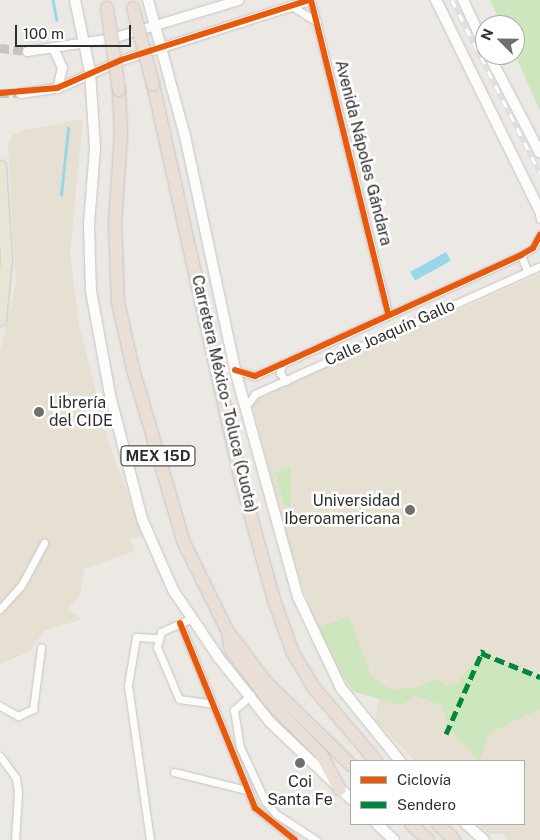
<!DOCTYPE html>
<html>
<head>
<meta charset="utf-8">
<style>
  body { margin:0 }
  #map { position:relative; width:540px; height:840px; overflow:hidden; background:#ece8e4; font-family:"Public Sans",sans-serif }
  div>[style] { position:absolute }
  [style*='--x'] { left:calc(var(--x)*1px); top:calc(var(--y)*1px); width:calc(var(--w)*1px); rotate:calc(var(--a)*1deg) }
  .education>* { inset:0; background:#e6e0d3 }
  .green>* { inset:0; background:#cee6be }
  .water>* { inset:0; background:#99d6ec; transform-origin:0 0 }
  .stream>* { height:2.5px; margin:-1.25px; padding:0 1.25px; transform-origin:1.25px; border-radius:1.25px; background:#99d6ec }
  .tertiary-tunnel>* { height:9px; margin-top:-4.5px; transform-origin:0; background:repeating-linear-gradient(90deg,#c6c3c0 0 9px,transparent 0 13.5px) }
  .roads { filter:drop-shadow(0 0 1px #c5c4c5) drop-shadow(0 0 1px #c5c4c5) }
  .minor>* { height:7px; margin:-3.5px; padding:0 3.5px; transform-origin:3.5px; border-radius:3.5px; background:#fcfcfb }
  .tertiary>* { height:9px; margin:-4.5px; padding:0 4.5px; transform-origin:4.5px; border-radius:4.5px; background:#fcfcfb }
  .secondary>* { height:10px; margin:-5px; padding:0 5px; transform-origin:5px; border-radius:5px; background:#fcfcfb }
  .primary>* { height:11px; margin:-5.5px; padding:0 5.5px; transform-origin:5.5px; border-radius:5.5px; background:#e8e4d6 }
  .motorway>* { height:12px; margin:-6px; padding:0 6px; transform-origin:6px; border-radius:6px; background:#eadfd6 }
  .rail>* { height:4.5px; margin-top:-2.25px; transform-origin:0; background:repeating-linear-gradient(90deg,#fff 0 8px,#dfdfe1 0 16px); box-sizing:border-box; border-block:1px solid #dfdfe1 }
  .bridges { filter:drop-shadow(0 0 1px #c6c5c4) drop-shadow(0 0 1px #c6c5c4) }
  .motorway-bridge>* { height:12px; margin:-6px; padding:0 6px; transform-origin:6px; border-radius:6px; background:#eadfd6 }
  .quiet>* { height:5px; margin-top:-2.5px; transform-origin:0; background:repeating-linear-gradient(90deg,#00873e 0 10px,transparent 0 15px) }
  .cycleway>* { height:6px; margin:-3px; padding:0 3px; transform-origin:3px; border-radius:3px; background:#e8590c }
  .dots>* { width:14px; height:14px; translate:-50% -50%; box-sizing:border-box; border:2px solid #fff; border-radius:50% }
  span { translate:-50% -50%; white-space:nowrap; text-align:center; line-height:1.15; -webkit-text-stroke:5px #fff; paint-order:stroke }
  .shield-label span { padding:1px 4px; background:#fff; border:1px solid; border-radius:4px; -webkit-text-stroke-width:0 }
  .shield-label { font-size:15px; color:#2e2e2e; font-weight:700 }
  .street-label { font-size:16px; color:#2e2e2e }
  .poi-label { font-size:16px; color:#2e2e2e }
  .left { translate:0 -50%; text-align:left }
  .right { translate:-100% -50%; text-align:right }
  .legend { position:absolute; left:350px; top:760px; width:175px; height:65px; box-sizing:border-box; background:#fff; border:1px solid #ababab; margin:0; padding:6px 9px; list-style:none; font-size:15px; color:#2e2e2e }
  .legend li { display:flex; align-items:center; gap:10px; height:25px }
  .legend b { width:25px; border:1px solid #ababab }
  .north { position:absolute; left:475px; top:15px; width:50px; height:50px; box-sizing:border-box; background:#fff; border:1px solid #ababab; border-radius:50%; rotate:293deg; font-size:14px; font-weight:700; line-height:20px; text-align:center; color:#2e2e2e }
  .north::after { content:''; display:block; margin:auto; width:18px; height:22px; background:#706f6e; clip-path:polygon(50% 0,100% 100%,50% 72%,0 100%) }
  .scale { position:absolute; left:15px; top:25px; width:116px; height:22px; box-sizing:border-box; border:2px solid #2e2e2e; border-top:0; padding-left:6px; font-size:15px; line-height:18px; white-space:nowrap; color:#2e2e2e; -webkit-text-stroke:4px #fff; paint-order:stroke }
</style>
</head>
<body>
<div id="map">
  <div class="education">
    <div style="clip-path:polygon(83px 119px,70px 254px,79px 324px,107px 437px,143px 537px,130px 538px,135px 551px,84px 569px,80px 596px,68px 609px,82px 619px,44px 631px,30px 651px,0 664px,0 352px,16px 283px,8px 146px,11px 136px,20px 131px)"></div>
    <div style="clip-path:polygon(540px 274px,540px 840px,508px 840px,504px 834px,488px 834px,478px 824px,524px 824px,524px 761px,415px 761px,375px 720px,379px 698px,342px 678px,317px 629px,293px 559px,251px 401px)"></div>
  </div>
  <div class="green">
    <div style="clip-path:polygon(490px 0,540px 0,540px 111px,515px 55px,515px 25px,501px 25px)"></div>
    <div style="clip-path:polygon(291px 466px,291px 507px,285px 508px,275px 472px)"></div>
    <div style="clip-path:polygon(349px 616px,372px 677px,390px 689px,415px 688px,435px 679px,447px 685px,458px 683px,481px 653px,540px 677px,540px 709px,490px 733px,479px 761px,449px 729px,442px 705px,414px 695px,402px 706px,352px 691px,317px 629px)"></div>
  </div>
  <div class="water">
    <div style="left:446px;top:252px;width:10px;height:41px;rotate:61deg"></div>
  </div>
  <div class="stream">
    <div style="--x:53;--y:0;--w:20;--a:79"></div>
    <div style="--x:61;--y:195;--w:67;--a:-84"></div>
  </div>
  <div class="tertiary-tunnel">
    <div style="--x:0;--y:48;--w:27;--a:6"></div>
    <div style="--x:0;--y:93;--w:20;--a:0"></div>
  </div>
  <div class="roads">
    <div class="minor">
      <div style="--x:311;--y:0;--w:322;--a:76.2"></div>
      <div style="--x:290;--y:5;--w:32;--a:32"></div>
      <div style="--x:538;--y:209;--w:10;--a:79"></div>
      <div style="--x:521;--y:255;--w:17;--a:69"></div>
      <div style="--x:282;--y:364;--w:9;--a:103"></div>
      <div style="--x:280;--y:373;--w:10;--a:53"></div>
      <div style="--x:235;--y:370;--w:21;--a:17"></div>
      <div style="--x:255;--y:376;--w:30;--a:-24"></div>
      <div style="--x:282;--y:364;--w:263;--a:-24.5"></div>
      <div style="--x:521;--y:255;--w:14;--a:-30"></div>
      <div style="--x:533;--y:248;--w:15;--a:-62"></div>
      <div style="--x:245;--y:407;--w:16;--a:-52"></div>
      <div style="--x:255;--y:394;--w:312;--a:-24.2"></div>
      <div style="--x:0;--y:609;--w:31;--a:-48"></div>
      <div style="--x:21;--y:586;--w:49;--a:-61.9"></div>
      <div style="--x:192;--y:618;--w:34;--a:156"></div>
      <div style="--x:161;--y:632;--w:16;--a:105"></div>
      <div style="--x:157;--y:647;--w:56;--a:67.1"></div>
      <div style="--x:179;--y:699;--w:34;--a:8"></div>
      <div style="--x:180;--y:623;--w:200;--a:67.9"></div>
      <div style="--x:255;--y:808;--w:51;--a:38.7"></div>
      <div style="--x:251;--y:695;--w:23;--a:139"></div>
      <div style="--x:234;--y:710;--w:37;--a:81"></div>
      <div style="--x:240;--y:747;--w:60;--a:65.2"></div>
      <div style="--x:265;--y:801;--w:17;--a:50"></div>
      <div style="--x:276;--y:814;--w:48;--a:33"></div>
      <div style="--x:0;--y:706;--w:21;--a:29"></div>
      <div style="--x:18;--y:716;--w:17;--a:-25"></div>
      <div style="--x:33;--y:709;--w:62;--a:-82.5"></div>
      <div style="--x:0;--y:756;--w:27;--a:54"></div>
      <div style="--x:16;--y:778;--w:14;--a:82"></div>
      <div style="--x:18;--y:792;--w:48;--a:93.6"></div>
      <div style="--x:174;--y:772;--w:74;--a:14"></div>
      <div style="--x:150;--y:840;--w:157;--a:-98.1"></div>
      <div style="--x:128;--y:685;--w:49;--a:-80.5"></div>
      <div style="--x:136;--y:637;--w:22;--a:3"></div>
    </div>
    <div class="tertiary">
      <div style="--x:53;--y:48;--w:21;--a:65"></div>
      <div style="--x:62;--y:67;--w:22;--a:103"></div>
      <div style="--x:27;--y:51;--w:86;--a:-8.7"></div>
      <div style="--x:112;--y:38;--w:132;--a:-16.8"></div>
      <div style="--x:20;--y:93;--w:37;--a:-8"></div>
      <div style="--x:57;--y:88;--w:70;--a:-23.6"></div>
      <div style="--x:121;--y:60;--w:197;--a:-17.7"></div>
    </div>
    <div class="secondary">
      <div style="--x:75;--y:0;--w:74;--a:78.2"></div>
      <div style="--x:90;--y:72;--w:76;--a:86.2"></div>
      <div style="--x:95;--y:148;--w:77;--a:94.5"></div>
      <div style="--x:89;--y:225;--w:66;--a:88.3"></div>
      <div style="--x:91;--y:291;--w:106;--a:79.6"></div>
      <div style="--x:110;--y:395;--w:128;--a:75.5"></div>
      <div style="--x:142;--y:519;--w:77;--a:66.4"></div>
      <div style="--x:173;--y:590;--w:82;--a:55.9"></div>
      <div style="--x:219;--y:658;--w:82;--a:51.4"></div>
      <div style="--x:270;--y:722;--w:112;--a:43.5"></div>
      <div style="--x:148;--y:0;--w:141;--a:74.8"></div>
      <div style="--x:185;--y:136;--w:239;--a:77.9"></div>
      <div style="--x:235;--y:370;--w:236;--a:74.5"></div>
      <div style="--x:298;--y:597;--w:101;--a:64.7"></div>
      <div style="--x:341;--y:688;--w:94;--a:51.1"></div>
      <div style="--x:436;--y:0;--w:235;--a:63.8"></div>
      <div style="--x:463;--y:0;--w:52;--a:64.9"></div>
      <div style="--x:489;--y:55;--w:110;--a:62.5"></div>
      <div style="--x:377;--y:824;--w:23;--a:43"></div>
      <div style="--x:466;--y:824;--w:24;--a:42"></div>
    </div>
    <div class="primary">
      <div style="--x:0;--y:166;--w:93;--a:86.3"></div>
      <div style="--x:6;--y:259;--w:61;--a:95.6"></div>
    </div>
    <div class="motorway">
      <div style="--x:153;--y:84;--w:410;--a:77.5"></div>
      <div style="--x:242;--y:484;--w:120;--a:74.6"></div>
      <div style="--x:274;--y:600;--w:56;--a:70.3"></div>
      <div style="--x:293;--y:653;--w:41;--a:59"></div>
      <div style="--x:314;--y:688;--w:96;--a:49.7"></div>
      <div style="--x:119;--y:90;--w:44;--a:87.4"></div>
      <div style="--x:121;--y:134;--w:88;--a:93.9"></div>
      <div style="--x:115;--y:222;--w:80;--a:87.9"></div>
      <div style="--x:118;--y:302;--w:69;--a:77.4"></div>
      <div style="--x:133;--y:369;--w:181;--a:73.7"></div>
      <div style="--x:184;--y:543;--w:97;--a:63.7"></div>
      <div style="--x:227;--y:630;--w:65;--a:53.1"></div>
      <div style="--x:266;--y:682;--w:119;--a:44.3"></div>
      <div style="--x:228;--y:633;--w:17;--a:80"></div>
      <div style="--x:231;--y:650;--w:65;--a:53.1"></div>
      <div style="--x:270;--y:702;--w:73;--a:45.6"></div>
      <div style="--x:321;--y:754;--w:40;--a:62"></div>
      <div style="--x:411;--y:824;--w:23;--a:43"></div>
      <div style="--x:438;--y:824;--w:23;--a:45"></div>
    </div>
  </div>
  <div class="rail">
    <div style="--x:452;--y:0;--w:194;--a:63"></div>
  </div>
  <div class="bridges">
    <div class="motorway-bridge">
      <div style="--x:107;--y:8;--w:83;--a:81.7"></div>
      <div style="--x:133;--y:8;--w:79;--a:75.3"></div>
    </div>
  </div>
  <div class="quiet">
    <div style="--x:481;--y:653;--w:64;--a:22.1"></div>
    <div style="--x:446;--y:734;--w:92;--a:-66.2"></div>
  </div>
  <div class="cycleway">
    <div style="--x:311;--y:0;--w:322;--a:76.2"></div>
    <div style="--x:0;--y:93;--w:57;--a:-5"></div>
    <div style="--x:57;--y:88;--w:70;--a:-23.6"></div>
    <div style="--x:121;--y:60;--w:197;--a:-17.7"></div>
    <div style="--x:235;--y:370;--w:21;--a:17"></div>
    <div style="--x:255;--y:376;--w:30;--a:-24"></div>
    <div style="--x:282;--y:364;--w:263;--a:-24.5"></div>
    <div style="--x:521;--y:255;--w:14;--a:-30"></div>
    <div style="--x:533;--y:248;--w:15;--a:-62"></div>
    <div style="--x:180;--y:623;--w:200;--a:67.9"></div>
    <div style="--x:255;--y:808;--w:51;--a:38.7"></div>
  </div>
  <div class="dots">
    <div style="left:39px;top:412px;background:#706f6e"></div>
    <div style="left:410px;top:510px;background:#706f6e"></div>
    <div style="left:300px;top:763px;background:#706f6e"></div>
  </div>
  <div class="shield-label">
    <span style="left:158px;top:456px">MEX 15D</span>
  </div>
  <div class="street-label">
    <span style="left:363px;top:153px;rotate:76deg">Avenida Nápoles Gándara</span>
    <span style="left:390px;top:333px;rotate:-24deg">Calle Joaquín Gallo</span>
    <span style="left:224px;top:394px;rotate:77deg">Carretera México - Toluca (Cuota)</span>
  </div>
  <div class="poi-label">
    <span class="left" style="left:49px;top:412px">Librería<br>del CIDE</span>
    <span class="right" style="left:400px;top:510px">Universidad<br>Iberoamericana</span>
    <span style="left:300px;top:791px">Coi<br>Santa Fe</span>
  </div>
  <ul class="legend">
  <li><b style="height:6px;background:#e8590c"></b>Ciclovía</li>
  <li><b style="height:6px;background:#00873e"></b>Sendero</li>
  </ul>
  <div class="north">N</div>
  <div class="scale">100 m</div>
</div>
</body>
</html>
